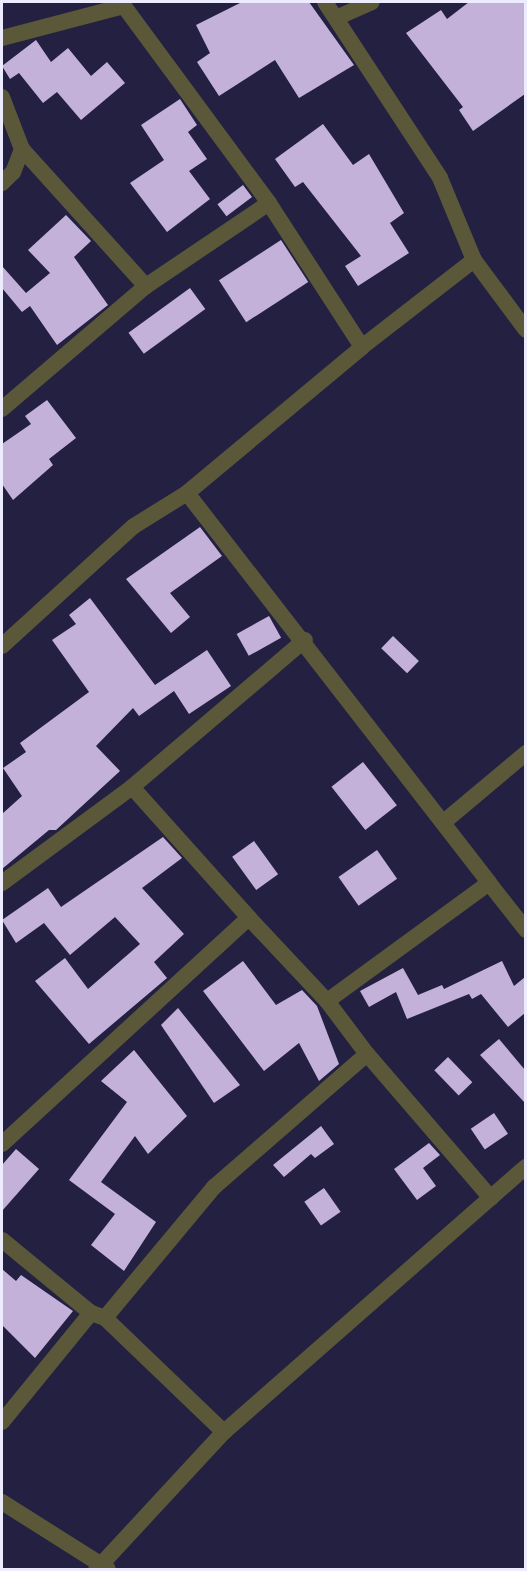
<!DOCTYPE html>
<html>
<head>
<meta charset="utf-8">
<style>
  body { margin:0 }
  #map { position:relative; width:527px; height:1571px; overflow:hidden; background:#232042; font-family:"Fira Sans",sans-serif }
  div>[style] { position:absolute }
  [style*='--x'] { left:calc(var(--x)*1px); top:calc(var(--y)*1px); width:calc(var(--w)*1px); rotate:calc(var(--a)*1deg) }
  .building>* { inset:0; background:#c3b1da; transform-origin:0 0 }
  .minor>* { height:16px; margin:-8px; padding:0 8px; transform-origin:8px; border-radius:8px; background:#5a5839 }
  span { translate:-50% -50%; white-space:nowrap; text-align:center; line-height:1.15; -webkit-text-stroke:6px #0d0c1b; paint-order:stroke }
  .frame { position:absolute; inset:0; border:3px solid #ececfe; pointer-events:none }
</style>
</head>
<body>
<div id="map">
  <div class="building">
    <div style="clip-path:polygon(242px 2px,309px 2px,354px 65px,299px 98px,275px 60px,219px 96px,197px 62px,210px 53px,196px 25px)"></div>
    <div style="clip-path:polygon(469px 2px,525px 2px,525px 94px,473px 131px,459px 110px,463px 107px,406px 33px,441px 10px,447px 19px)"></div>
    <div style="clip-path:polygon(36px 40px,51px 62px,68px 48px,91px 76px,107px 62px,125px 83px,81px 120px,57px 92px,43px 103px,19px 73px,10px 79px,2px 66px)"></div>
    <div style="clip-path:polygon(180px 99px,197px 125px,188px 132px,207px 159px,189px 171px,210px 199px,167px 232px,130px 183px,164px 160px,141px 125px)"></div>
    <div style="clip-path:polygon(323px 124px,353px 165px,369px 154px,404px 213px,390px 223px,409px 253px,358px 286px,345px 266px,361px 256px,303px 182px,295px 187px,275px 159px)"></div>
    <div style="left:243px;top:185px;width:15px;height:32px;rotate:53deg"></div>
    <div style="clip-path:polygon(66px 215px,91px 241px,74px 257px,108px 305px,57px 345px,30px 306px,22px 312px,2px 288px,2px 266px,26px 293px,50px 273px,28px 250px)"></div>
    <div style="left:281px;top:240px;width:50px;height:74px;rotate:57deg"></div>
    <div style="left:190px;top:288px;width:26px;height:76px;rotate:54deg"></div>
    <div style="clip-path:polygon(47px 400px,76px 438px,49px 459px,53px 465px,13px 500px,2px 484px,2px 444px,31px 424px,25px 416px)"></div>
    <div style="clip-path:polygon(200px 527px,222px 556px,170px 593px,190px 617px,171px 633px,126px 579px)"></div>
    <div style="clip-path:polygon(90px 598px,155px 685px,207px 650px,231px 686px,189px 714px,174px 691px,139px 716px,133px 708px,96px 746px,120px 771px,56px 830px,49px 830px,2px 869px,2px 814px,22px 796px,3px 768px,26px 752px,20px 743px,89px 692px,52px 640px,76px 624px,69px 615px)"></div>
    <div style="left:269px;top:616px;width:25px;height:37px;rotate:61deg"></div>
    <div style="left:393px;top:636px;width:36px;height:17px;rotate:44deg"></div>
    <div style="left:363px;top:762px;width:55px;height:40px;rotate:52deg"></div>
    <div style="clip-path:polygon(163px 837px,182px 858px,142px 888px,184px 934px,154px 962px,167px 978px,89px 1044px,35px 981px,65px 958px,88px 989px,140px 944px,115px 917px,70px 955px,44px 923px,16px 943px,2px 920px,48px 888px,61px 907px)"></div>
    <div style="left:254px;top:841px;width:41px;height:27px;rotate:54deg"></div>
    <div style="left:377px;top:850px;width:35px;height:47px;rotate:55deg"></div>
    <div style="clip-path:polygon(243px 961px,276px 1005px,302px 990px,317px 1006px,339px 1064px,319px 1081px,299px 1043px,264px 1071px,203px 991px)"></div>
    <div style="clip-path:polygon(502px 961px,514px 986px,525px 977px,525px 1013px,508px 1027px,481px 994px,472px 999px,469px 994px,407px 1019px,396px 992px,369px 1007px,360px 991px,403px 968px,418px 995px,442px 985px,444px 989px)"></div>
    <div style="clip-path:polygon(178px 1008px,240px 1085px,214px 1103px,161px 1025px)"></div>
    <div style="clip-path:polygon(499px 1039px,525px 1070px,525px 1103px,480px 1055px)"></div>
    <div style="clip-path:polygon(134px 1050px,187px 1116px,148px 1154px,135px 1136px,101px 1182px,156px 1222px,124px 1271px,91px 1245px,115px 1214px,69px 1180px,127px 1102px,101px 1081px)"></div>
    <div style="left:448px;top:1057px;width:35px;height:19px;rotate:46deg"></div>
    <div style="left:494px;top:1113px;width:25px;height:28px;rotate:56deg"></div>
    <div style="clip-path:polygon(321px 1126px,334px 1144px,315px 1158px,311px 1154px,284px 1177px,273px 1165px)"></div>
    <div style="clip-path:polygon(429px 1143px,440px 1155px,423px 1168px,436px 1186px,417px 1200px,394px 1169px)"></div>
    <div style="clip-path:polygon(16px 1149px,39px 1169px,2px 1211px,2px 1165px)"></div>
    <div style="left:324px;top:1188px;width:29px;height:24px;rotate:55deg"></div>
    <div style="clip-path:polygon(2px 1269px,16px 1281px,21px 1275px,73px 1311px,35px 1358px,2px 1325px)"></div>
  </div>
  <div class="minor">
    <div style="--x:325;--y:2;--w:210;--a:56.8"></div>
    <div style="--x:440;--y:178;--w:89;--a:67.5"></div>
    <div style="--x:474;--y:260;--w:142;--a:142.2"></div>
    <div style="--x:336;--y:18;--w:39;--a:-24"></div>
    <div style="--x:2;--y:38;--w:126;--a:-14.7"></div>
    <div style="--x:124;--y:6;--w:5;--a:-127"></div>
    <div style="--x:2;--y:97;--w:56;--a:69"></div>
    <div style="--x:22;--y:149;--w:25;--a:111"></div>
    <div style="--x:13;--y:172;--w:16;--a:135"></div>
    <div style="--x:22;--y:149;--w:185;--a:47.9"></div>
    <div style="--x:146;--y:286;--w:148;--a:-34"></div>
    <div style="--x:269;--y:203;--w:245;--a:-126.4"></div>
    <div style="--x:474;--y:260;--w:87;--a:53.4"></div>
    <div style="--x:2;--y:409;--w:189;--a:-40.5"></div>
    <div style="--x:187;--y:493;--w:493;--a:52.2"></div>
    <div style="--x:489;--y:883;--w:200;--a:143.9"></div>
    <div style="--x:2;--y:646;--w:178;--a:-42.3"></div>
    <div style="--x:134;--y:526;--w:62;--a:-31.9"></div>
    <div style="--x:187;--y:493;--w:228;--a:-39.8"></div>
    <div style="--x:362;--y:347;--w:171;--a:-122.9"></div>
    <div style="--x:132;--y:787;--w:227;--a:-40.4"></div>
    <div style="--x:445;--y:821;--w:106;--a:-40"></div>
    <div style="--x:2;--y:883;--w:162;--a:-36.4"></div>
    <div style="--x:132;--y:787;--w:176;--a:48.2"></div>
    <div style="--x:489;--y:883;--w:60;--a:51.8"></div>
    <div style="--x:367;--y:1054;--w:190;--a:49.3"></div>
    <div style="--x:2;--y:1144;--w:335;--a:-42.5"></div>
    <div style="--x:249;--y:918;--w:114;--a:46.8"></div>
    <div style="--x:327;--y:1001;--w:66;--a:53"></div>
    <div style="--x:367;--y:1054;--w:203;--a:139"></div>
    <div style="--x:214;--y:1187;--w:170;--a:129.8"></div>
    <div style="--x:105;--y:1318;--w:15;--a:-160"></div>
    <div style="--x:91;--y:1313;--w:115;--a:-140.6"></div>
    <div style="--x:105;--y:1318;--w:165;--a:43.8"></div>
    <div style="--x:2;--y:1422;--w:141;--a:-50.8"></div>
    <div style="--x:2;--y:1502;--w:125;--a:32.3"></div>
    <div style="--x:96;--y:1570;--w:188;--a:-47.2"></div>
    <div style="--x:224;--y:1432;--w:402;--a:-41.3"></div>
  </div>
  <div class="frame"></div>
</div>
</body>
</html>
